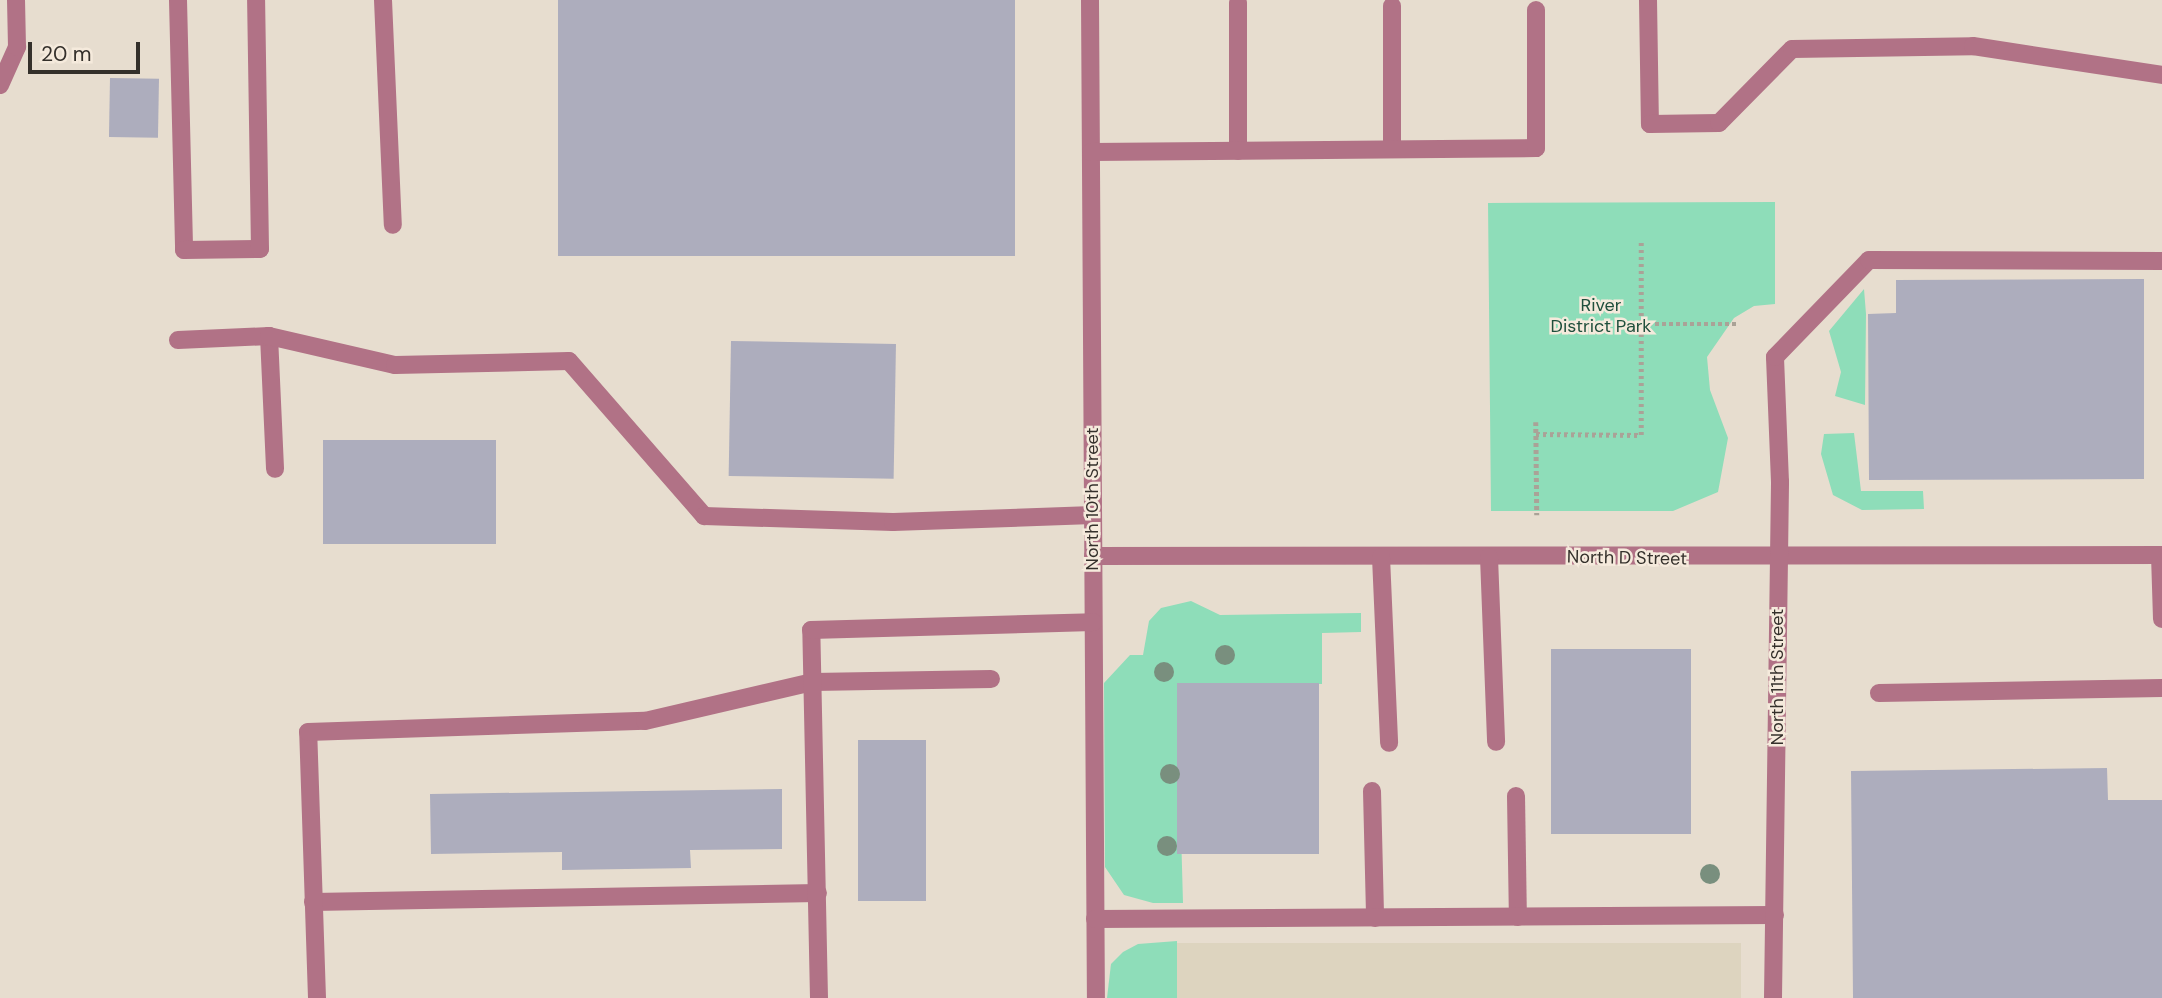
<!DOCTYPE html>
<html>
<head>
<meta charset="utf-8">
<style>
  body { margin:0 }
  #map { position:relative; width:2162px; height:998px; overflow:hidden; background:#e7ddcf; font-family:"DM Sans",sans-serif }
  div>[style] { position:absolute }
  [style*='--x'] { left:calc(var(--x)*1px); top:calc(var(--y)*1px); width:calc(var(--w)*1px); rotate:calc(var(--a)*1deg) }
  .commercial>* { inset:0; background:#ddd4bf; transform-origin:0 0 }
  .green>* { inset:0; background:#8eddb9 }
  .building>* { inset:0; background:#adadbd; transform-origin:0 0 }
  .path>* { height:4.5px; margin-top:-2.25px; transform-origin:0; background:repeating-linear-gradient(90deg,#aaa297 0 3.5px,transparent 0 7px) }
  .minor>* { height:18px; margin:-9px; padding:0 9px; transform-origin:9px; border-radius:9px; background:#b17286 }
  .trees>* { width:20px; height:20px; margin:-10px; border-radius:50%; background:#798f7e }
  span { translate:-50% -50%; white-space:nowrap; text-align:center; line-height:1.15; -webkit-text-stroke:5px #f5eadc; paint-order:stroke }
  .park-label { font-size:18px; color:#1f4f3c }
  .street-label { font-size:18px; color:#34302b }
  .scale { position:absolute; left:28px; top:42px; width:112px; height:32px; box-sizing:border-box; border:4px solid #34302b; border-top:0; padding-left:9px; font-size:21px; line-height:24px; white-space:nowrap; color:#34302b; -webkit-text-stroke:5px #f5eadc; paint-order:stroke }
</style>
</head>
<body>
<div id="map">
  <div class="commercial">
    <div style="left:1162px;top:943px;width:579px;height:55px"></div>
  </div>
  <div class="green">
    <div style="clip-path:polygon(1775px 202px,1775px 304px,1754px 306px,1734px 318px,1707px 357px,1710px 390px,1728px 438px,1718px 492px,1673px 511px,1491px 511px,1488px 203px)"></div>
    <div style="clip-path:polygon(1864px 289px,1866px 314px,1865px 405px,1835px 396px,1841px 372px,1829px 331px)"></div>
    <div style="clip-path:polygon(1854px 433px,1861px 491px,1923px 491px,1924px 509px,1862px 510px,1833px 495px,1821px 454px,1824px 434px)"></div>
    <div style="clip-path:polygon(1191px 601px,1220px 615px,1361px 613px,1361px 632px,1322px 633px,1322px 684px,1177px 685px,1183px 903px,1153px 903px,1124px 895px,1105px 867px,1104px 683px,1130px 655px,1143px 655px,1149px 621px,1161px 608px)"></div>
    <div style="clip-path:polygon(1177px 941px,1177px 998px,1107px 998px,1111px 964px,1123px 952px,1138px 944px)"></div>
  </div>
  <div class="building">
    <div style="left:558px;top:0;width:457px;height:256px"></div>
    <div style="left:110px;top:78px;width:49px;height:59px;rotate:1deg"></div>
    <div style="clip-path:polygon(2144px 279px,2144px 479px,1869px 480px,1868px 314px,1896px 313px,1896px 280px)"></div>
    <div style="left:731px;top:341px;width:165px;height:135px;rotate:1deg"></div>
    <div style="left:323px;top:440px;width:173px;height:104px"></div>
    <div style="left:1691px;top:649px;width:185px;height:140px;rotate:90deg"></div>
    <div style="left:1319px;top:683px;width:171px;height:142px;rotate:90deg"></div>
    <div style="left:858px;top:740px;width:68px;height:161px"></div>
    <div style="clip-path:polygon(2107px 768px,2108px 800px,2162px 800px,2162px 998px,1853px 998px,1851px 771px)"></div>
    <div style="clip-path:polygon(782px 789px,782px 849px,690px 850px,691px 868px,562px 870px,562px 852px,431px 854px,430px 794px)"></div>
  </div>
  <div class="path">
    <div style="--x:1641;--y:324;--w:98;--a:0"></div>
    <div style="--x:1536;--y:422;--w:93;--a:89.4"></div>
    <div style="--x:1536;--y:434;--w:105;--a:0.5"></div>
    <div style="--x:1641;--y:435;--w:194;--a:-90"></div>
  </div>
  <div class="minor">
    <div style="--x:178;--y:0;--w:250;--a:88.6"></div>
    <div style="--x:184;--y:250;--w:76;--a:-0.8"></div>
    <div style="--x:260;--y:249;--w:249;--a:-90.9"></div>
    <div style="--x:383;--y:0;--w:225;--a:87.5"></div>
    <div style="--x:1090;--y:0;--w:998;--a:89.66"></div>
    <div style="--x:1648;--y:0;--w:124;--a:89.1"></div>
    <div style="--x:1650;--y:124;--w:69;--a:-0.8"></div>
    <div style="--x:1719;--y:123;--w:104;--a:-45.4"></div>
    <div style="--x:1792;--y:49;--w:181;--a:-0.9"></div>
    <div style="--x:1973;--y:46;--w:191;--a:8.7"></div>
    <div style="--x:1238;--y:3;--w:148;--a:90"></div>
    <div style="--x:1392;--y:6;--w:143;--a:90"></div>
    <div style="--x:0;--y:85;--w:42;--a:-65.9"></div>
    <div style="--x:17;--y:47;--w:47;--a:-91.2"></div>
    <div style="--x:1091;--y:152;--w:445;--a:-0.5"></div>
    <div style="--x:1536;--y:148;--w:138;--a:-90"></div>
    <div style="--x:269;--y:336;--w:133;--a:87.4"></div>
    <div style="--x:178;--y:340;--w:91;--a:-2.5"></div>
    <div style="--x:269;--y:336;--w:129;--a:13"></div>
    <div style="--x:395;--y:365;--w:174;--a:-1.3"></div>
    <div style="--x:569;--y:361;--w:206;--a:48.9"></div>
    <div style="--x:704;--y:516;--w:189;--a:1.8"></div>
    <div style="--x:893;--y:522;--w:200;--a:-2"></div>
    <div style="--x:2160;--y:555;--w:64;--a:88.2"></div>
    <div style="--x:1093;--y:556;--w:1069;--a:-0.05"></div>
    <div style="--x:1381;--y:557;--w:186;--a:87.5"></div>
    <div style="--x:1489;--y:557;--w:185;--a:87.8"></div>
    <div style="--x:1879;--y:693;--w:283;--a:-1"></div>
    <div style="--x:1372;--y:791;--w:127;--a:88.6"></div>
    <div style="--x:1516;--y:796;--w:121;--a:89.1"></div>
    <div style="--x:313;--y:902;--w:505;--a:-1.02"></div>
    <div style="--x:1095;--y:919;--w:680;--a:-0.34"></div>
    <div style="--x:317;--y:998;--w:266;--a:-91.9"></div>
    <div style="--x:308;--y:732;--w:337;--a:-1.9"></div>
    <div style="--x:645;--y:721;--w:172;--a:-13.1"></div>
    <div style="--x:813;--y:682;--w:178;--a:-1"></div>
    <div style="--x:819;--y:998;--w:368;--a:-91.2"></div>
    <div style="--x:811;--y:630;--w:282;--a:-1.6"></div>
    <div style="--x:1773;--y:998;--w:516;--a:-89.22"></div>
    <div style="--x:1780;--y:482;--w:125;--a:-92.3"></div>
    <div style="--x:1775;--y:357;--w:135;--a:-45.9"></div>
    <div style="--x:1869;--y:260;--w:293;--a:0.2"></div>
  </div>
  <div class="trees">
    <div style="left:1225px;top:655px"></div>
    <div style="left:1164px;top:672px"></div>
    <div style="left:1170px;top:774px"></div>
    <div style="left:1167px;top:846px"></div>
    <div style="left:1710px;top:874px"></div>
  </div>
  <div class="park-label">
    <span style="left:1601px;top:316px">River<br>District Park</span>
  </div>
  <div class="street-label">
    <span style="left:1092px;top:499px;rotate:-90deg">North 10th Street</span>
    <span style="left:1627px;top:558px;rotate:1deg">North D Street</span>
    <span style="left:1777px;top:677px;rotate:-90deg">North 11th Street</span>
  </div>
  <div class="scale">20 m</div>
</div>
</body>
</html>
